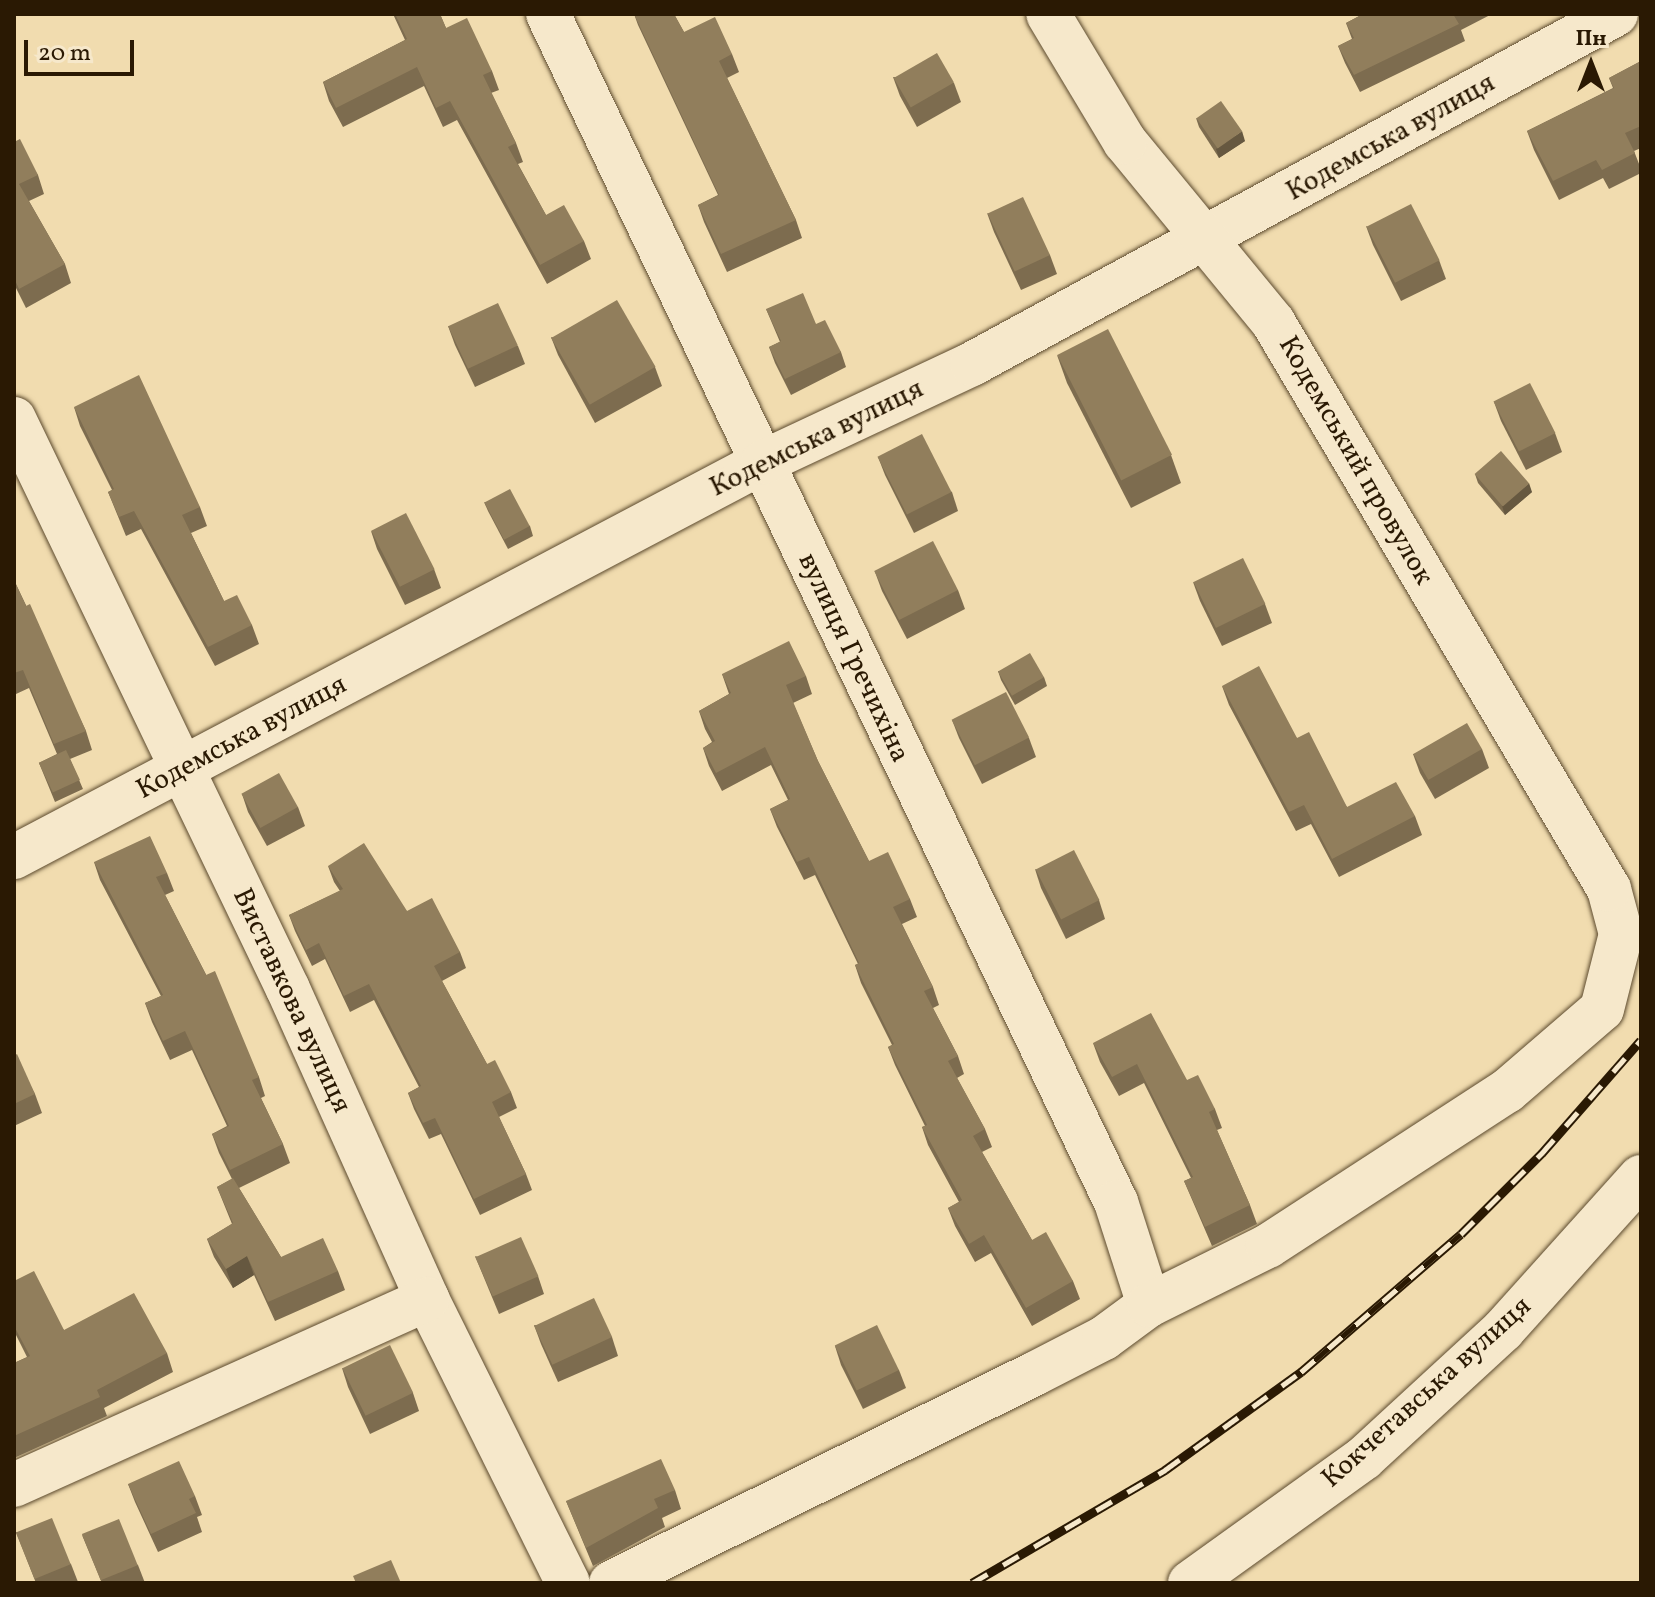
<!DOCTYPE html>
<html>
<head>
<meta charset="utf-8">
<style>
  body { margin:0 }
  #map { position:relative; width:1655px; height:1597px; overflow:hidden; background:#f1dcaf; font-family:Vollkorn,serif }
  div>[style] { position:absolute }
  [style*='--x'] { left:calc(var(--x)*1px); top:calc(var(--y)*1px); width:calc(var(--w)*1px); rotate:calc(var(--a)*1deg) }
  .roads { filter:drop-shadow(0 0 2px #5c4a2e) drop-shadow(0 0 2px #5c4a2e) }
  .minor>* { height:44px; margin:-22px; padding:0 22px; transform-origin:22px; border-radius:22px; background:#f6e8cb }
  .rail>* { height:9px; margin-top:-4.5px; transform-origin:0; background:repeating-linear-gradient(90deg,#f6e8cb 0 18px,#2a1903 0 36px); box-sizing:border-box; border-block:2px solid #2a1903 }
  .wall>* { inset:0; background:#7d6c4f }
  .shaded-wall>* { inset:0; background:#665840 }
  .building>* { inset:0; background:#917e5c; transform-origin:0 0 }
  span { translate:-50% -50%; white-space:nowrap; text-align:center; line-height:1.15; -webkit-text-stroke:6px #f6e8cb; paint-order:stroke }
  .street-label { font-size:28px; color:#2a1903 }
  .frame { position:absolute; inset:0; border:16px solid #2a1903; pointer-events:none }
  .north { position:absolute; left:1551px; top:24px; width:80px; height:80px; -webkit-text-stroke:6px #f6e8cb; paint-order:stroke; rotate:0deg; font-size:22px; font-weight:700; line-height:32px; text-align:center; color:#2a1903 }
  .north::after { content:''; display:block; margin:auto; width:28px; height:36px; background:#2a1903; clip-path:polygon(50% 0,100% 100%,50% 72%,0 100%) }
  .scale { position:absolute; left:24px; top:40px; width:110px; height:36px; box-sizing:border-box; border:4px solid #2a1903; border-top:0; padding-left:10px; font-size:24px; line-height:28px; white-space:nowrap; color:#2a1903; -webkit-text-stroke:6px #f6e8cb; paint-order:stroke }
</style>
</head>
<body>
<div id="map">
  <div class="roads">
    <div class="minor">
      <div style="--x:548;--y:14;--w:1317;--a:64.45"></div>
      <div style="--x:1116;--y:1202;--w:108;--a:72.2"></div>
      <div style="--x:14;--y:419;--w:632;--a:64.33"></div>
      <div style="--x:288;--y:989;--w:340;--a:65.8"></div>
      <div style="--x:427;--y:1299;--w:317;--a:63.6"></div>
      <div style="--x:14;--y:857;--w:847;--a:-27.81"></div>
      <div style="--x:763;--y:462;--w:231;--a:-25.1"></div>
      <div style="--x:972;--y:364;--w:733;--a:-28.52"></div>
      <div style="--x:14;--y:1485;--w:453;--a:-24.2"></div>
      <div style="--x:611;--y:1583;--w:472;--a:-26.3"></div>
      <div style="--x:1034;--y:1374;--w:79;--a:-27.2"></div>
      <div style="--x:1104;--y:1338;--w:56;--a:-36.3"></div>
      <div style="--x:1149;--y:1305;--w:133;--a:-26.4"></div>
      <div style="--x:1268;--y:1246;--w:285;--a:-33"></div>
      <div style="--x:1507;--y:1091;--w:125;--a:-40.8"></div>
      <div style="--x:1602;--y:1009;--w:77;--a:-75.8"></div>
      <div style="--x:1621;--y:934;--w:47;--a:-104.9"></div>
      <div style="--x:1609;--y:889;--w:659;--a:-120.65"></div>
      <div style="--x:1273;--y:322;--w:233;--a:-129.4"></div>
      <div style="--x:1125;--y:142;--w:149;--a:-121"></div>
      <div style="--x:1190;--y:1583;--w:214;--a:-35.7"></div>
      <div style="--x:1364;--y:1458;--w:189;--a:-42.6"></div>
      <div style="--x:1503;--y:1330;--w:206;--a:-48"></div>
    </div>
  </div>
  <div class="rail">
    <div style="--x:972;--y:1583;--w:224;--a:-30.3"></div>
    <div style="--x:1165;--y:1470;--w:168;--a:-35.8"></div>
    <div style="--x:1301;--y:1372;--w:211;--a:-40.8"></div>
    <div style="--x:1461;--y:1234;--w:115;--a:-45"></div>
    <div style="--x:1542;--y:1153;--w:150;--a:-48.8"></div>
  </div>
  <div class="wall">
    <div style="clip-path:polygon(393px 14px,440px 14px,446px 28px,492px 71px,499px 90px,491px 93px,516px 143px,523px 162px,518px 164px,546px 215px,584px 241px,591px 259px,547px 284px,457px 120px,443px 127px,424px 86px,343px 127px,329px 101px,323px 82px,405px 40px)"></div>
    <div style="clip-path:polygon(634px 14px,674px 14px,684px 32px,732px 54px,739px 72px,727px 78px,796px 220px,802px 238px,727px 272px,704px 222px,698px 205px,718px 195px,638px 25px)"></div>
    <div style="clip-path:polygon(1363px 14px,1492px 14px,1461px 30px,1465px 41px,1360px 92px,1345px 63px,1338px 46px,1352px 39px,1346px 23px)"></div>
    <div style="clip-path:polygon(1641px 61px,1641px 148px,1634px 151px,1641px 169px,1641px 173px,1609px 189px,1603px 178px,1559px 200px,1534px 150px,1527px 131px,1613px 88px,1609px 78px)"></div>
    <div style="clip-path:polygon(893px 77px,954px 83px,961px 102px,917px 127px,900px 96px)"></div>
    <div style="clip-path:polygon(1196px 118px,1245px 141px,1219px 158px,1199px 127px)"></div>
    <div style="clip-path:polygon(14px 142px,38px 175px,44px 194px,29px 201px,65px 264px,71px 283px,26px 308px,14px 284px)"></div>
    <div style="clip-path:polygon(987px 213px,1050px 255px,1057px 274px,1021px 290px,994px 232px)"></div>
    <div style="clip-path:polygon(1366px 226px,1439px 260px,1446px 279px,1401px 301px,1373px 245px)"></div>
    <div style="clip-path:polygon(766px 309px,816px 324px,841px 352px,846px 367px,791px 395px,775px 363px,769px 347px,780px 342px)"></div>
    <div style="clip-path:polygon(448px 326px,518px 346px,525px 364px,475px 387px,455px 345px)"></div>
    <div style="clip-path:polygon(551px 337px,655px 367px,662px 386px,595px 423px,558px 355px)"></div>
    <div style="clip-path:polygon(1057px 355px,1171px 455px,1181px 483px,1131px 508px,1067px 383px)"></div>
    <div style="clip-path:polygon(1494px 402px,1555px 433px,1562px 452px,1526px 470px,1501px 421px)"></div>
    <div style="clip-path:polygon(74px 407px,200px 507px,207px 526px,191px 533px,224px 601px,252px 625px,259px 644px,215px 666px,141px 529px,126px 536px,108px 492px,112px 490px,80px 426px)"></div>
    <div style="clip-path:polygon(878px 457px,952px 492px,958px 511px,914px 533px,885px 475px)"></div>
    <div style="clip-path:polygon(1475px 474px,1532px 492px,1505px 515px,1478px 483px)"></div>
    <div style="clip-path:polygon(484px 502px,530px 526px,533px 536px,508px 549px,488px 511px)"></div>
    <div style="clip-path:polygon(371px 531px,434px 569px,441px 588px,405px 605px,377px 549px)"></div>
    <div style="clip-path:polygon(875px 572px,958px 590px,965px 609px,907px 639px,882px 591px)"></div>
    <div style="clip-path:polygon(14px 580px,86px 731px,92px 750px,70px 759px,83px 789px,55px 802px,39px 763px,57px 754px,29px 688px,16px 694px,14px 690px)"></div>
    <div style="clip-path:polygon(1193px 582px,1265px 604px,1272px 623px,1222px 646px,1200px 601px)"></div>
    <div style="clip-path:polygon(998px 671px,1044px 677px,1047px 686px,1015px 705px,1001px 680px)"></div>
    <div style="clip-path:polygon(722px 674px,806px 676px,812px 694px,793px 703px,818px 761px,869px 861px,910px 899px,917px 917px,902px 924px,933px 987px,939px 1005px,933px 1008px,958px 1056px,964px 1074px,957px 1078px,985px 1129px,992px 1147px,982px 1152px,1032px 1240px,1073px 1281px,1080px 1299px,1032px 1326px,991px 1253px,975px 1262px,955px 1226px,948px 1208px,959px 1202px,928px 1145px,922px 1127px,925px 1126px,895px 1065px,888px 1047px,892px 1045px,861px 983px,855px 965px,858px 964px,815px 875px,804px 880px,777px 827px,770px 809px,788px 800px,771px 765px,722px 791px,709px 766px,703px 748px,712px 742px,705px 729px,699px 711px,729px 694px)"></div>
    <div style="clip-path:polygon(1222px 686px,1297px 738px,1347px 807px,1415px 816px,1422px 835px,1339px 877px,1311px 824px,1296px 831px,1229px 705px)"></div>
    <div style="clip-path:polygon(952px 720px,1029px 738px,1036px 757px,982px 784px,959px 738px)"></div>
    <div style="clip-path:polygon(1482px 749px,1489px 768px,1435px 799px,1420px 773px,1413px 754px)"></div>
    <div style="clip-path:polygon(242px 794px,298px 807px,305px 826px,267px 846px,248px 812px)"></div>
    <div style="clip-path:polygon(94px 862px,167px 873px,174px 891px,165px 895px,259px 1077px,265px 1096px,261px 1098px,283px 1144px,290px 1163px,239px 1188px,281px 1257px,338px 1271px,345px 1290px,275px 1321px,254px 1275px,233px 1288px,214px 1257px,207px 1239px,232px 1224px,217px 1187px,232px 1179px,219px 1153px,212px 1134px,227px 1126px,192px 1050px,170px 1060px,152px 1022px,145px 1003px,161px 996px,100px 880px)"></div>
    <div style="clip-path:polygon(328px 866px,407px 911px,460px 952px,466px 968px,442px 981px,487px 1064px,511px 1092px,517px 1108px,499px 1117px,526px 1174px,532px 1190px,480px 1215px,441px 1134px,429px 1139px,414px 1109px,408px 1093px,419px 1087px,374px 1000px,350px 1012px,325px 959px,312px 966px,295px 931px,289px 915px,340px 891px,334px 882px)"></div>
    <div style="clip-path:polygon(1035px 869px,1099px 900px,1105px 919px,1066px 939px,1041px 888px)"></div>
    <div style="clip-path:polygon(1093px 1043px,1187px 1080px,1215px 1109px,1222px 1128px,1217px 1130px,1250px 1205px,1257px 1224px,1212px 1246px,1184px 1181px,1191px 1178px,1144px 1083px,1119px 1096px,1100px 1062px)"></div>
    <div style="clip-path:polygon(14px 1056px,35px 1094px,42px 1113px,14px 1126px)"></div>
    <div style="clip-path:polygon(475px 1256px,538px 1276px,544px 1294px,499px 1314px)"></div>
    <div style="clip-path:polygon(14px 1281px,64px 1330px,167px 1353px,173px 1372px,104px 1408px,107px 1416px,14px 1458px,14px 1363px,27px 1357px,14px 1331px)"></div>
    <div style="clip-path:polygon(534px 1325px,612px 1337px,618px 1356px,558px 1382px,541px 1344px)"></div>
    <div style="clip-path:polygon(835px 1346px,899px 1370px,906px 1388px,863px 1409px,841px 1365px)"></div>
    <div style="clip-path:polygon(342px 1368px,413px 1393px,419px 1411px,370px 1434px,348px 1387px)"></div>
    <div style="clip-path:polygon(128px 1484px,195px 1496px,202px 1515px,197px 1517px,202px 1532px,158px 1552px,135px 1502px)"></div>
    <div style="clip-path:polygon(675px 1490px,681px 1509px,662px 1518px,665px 1527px,593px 1566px,566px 1501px)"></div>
    <div style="clip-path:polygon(16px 1532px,71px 1564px,78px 1582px,36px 1583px)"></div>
    <div style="clip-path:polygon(82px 1535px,138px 1565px,145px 1583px,102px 1583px)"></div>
  </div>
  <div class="shaded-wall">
    <div style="clip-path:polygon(1242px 131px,1245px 141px,1219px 158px,1216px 149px)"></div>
    <div style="clip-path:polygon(1529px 483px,1532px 492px,1505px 515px,1502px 506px)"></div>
    <div style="clip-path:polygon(247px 1256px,254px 1275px,233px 1288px,226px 1269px)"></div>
  </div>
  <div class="building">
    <div style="clip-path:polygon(395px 14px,440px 14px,446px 28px,467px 18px,492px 71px,483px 75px,516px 143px,508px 147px,546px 215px,564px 205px,584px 241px,540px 265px,450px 101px,436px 108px,417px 67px,336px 108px,323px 82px,407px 39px)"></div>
    <div style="clip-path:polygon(634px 14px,674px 14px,684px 32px,715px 17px,732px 54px,719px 61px,796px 220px,721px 254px,698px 205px,719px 195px)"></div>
    <div style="clip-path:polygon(1363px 14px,1453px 14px,1459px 24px,1354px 75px,1338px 46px,1354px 38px,1346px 23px)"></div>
    <div style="left:937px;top:53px;width:34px;height:50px;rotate:60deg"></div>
    <div style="clip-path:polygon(1641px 61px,1641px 126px,1625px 133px,1635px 153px,1602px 170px,1596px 160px,1553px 181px,1527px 131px,1614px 88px,1609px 78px)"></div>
    <div style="left:1221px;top:101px;width:37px;height:30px;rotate:55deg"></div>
    <div style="clip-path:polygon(20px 139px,38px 175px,19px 184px,65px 264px,19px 289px,14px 278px,14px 142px)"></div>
    <div style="left:1023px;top:197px;width:64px;height:39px;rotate:65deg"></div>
    <div style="left:1411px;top:204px;width:63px;height:50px;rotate:63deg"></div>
    <div style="clip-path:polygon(803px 293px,816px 324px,825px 320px,841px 352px,785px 379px,769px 347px,781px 341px,766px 309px)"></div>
    <div style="left:617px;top:300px;width:77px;height:76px;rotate:60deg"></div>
    <div style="left:498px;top:303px;width:47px;height:55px;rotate:65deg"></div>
    <div style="left:1108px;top:329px;width:141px;height:57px;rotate:63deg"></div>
    <div style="clip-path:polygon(139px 375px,200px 507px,182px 515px,224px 601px,237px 595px,252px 625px,208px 647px,134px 511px,119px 517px,108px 492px,114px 489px,74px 407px)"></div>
    <div style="left:1530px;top:383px;width:56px;height:41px;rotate:63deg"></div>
    <div style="left:922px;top:434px;width:65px;height:50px;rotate:63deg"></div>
    <div style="left:1501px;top:451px;width:43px;height:35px;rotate:49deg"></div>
    <div style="left:510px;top:489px;width:42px;height:29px;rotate:62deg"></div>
    <div style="left:406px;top:513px;width:63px;height:39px;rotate:63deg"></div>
    <div style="left:933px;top:541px;width:55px;height:66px;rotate:63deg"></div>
    <div style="left:1243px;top:558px;width:51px;height:55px;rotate:64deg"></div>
    <div style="clip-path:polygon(14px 580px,26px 606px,30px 604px,86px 731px,54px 744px,23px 670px,14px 673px)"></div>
    <div style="clip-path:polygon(789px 641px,806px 676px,786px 685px,818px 761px,869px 861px,888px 852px,910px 899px,893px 907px,933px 987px,924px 991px,958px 1056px,948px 1061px,985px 1129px,973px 1136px,1032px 1240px,1046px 1232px,1073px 1281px,1026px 1308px,984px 1235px,969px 1244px,948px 1208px,962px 1200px,922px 1127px,927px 1125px,888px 1047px,894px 1044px,855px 965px,859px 963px,809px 857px,797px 862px,770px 809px,790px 799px,765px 747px,716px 773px,703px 748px,715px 741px,699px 711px,731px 693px,722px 674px)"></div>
    <div style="left:1030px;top:653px;width:28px;height:37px;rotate:60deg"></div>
    <div style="clip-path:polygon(1259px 666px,1297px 738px,1309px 732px,1347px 807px,1396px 782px,1415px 816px,1332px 859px,1304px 805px,1289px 812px,1222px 686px)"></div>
    <div style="left:1006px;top:692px;width:51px;height:61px;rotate:63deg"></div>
    <div style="left:1467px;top:723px;width:30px;height:62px;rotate:60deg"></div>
    <div style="left:66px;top:750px;width:33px;height:30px;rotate:65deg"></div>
    <div style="left:279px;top:773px;width:39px;height:43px;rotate:61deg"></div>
    <div style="clip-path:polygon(150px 836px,167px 873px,156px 877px,206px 975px,215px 971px,259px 1077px,252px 1080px,283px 1144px,230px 1170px,212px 1134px,229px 1126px,185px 1031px,163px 1041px,145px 1003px,163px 995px,94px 862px)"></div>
    <div style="clip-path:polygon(364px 843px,407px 911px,432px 898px,460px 952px,434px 966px,487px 1064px,495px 1060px,511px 1092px,492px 1102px,526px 1174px,474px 1199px,435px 1118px,423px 1123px,408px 1093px,421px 1086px,369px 984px,344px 996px,319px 943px,306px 950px,289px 915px,343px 889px,328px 866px)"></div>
    <div style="left:1074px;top:850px;width:56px;height:43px;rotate:63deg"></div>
    <div style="clip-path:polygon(1151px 1013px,1187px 1080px,1198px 1075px,1215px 1109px,1209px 1112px,1250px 1205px,1205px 1227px,1184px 1181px,1193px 1177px,1137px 1064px,1112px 1077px,1093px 1043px)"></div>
    <div style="clip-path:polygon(17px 1054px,35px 1094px,14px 1104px,14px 1056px)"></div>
    <div style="clip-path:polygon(233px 1178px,281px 1257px,323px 1238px,338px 1271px,268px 1302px,247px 1256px,226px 1269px,207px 1239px,233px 1223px,217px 1187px)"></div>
    <div style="left:521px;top:1237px;width:43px;height:50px;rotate:66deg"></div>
    <div style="clip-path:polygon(34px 1271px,64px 1330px,134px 1293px,167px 1353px,97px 1390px,100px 1397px,14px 1436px,14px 1363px,30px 1356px,14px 1326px,14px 1281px)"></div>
    <div style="left:594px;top:1298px;width:43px;height:66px;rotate:65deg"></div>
    <div style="left:877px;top:1325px;width:50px;height:47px;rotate:64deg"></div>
    <div style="left:390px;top:1345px;width:53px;height:53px;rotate:64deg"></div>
    <div style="clip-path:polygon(661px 1459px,675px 1490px,654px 1499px,658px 1508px,586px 1548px,566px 1501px)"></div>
    <div style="clip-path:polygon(179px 1461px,195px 1496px,189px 1499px,196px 1513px,151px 1534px,128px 1484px)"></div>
    <div style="left:52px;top:1518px;width:50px;height:39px;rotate:68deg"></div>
    <div style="left:119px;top:1519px;width:50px;height:40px;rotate:68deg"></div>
    <div style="clip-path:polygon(391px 1560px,401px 1583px,356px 1583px,353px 1576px)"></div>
  </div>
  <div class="street-label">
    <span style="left:1391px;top:138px;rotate:-29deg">Кодемська вулиця</span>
    <span style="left:817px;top:439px;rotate:-26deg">Кодемська вулиця</span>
    <span style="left:1355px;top:461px;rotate:60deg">Кодемський провулок</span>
    <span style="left:853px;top:658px;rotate:65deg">вулиця Гречихіна</span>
    <span style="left:242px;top:738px;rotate:-28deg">Кодемська вулиця</span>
    <span style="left:291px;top:1001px;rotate:65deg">Виставкова вулиця</span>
    <span style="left:1427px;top:1393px;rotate:-42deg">Кокчетавська вулиця</span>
  </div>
  <div class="frame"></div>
  <div class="north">Пн</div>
  <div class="scale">20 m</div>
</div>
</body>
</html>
